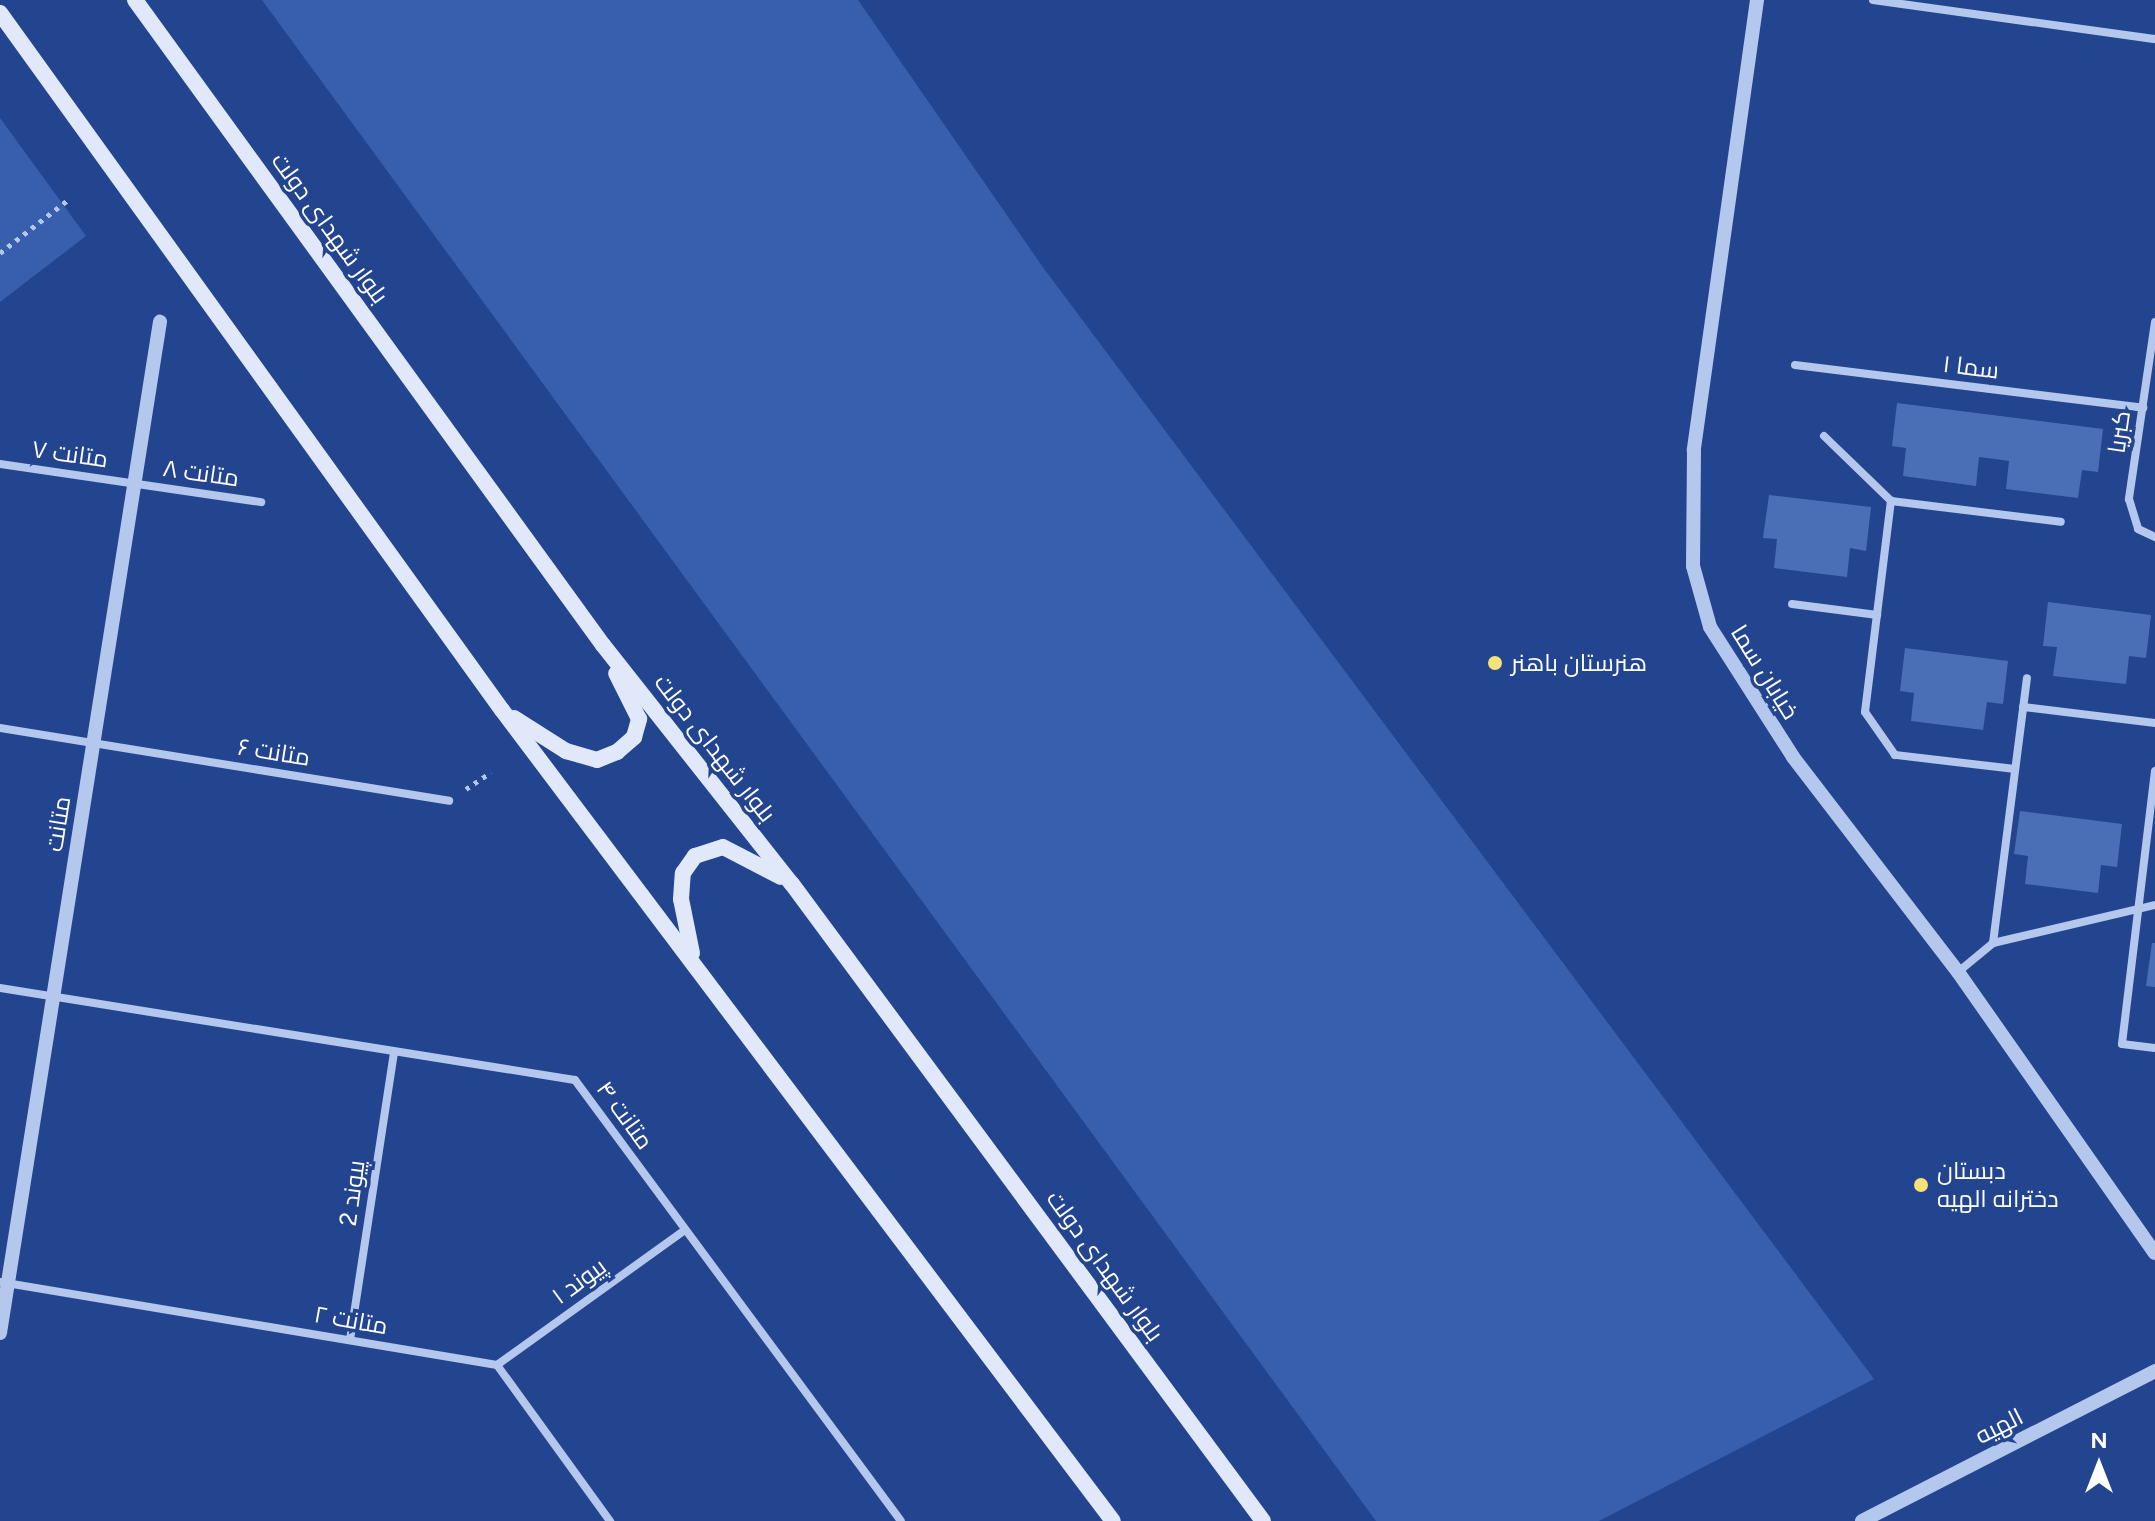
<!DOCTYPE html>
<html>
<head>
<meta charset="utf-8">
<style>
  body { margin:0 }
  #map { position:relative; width:2155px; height:1521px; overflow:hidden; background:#234590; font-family:Figtree,Cairo,sans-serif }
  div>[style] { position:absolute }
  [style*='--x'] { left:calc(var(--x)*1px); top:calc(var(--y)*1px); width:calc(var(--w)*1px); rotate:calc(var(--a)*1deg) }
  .green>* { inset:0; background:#375fad }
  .building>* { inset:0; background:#4b6fb7 }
  .path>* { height:5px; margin-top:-2.5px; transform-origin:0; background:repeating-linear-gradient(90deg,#b4c7ec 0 4px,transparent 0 10px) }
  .minor>* { height:8px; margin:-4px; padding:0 4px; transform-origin:4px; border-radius:4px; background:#b4c7ec }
  .tertiary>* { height:14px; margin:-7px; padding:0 7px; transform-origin:7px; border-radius:7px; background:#b4c7ec }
  .secondary>* { height:16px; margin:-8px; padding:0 8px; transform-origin:8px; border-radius:8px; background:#e0e8fa }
  .dots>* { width:22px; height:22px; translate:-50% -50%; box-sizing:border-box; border:4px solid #234590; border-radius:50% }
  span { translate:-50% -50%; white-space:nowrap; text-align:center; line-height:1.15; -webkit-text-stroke:7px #234590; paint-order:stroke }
  .street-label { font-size:24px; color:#fff }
  .poi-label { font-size:24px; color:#fff }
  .left { translate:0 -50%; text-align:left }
  .north { position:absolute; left:2059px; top:1425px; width:80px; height:80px; -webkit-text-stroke:6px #234590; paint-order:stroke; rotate:0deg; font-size:22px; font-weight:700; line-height:32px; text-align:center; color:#fff }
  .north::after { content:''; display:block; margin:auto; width:28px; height:36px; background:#fff; clip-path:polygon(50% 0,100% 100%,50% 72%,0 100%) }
</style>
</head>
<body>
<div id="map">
  <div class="green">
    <div style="clip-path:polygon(262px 0,858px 0,1042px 266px,1874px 1379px,1599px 1521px,1376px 1521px)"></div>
    <div style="clip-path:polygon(0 118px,86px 236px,0 302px)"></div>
  </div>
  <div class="building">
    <div style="clip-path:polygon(1897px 403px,2103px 429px,2098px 472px,2082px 470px,2078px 498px,2006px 489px,2009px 461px,1995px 459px,1979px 457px,1976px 486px,1903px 476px,1906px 448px,1892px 446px)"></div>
    <div style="clip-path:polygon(1769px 495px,1871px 507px,1866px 551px,1850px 548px,1847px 577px,1774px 568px,1777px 539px,1763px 538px)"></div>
    <div style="clip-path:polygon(2048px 602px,2151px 615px,2146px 658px,2129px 656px,2126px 684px,2053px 676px,2057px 647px,2043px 646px)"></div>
    <div style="clip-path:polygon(1905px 648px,2008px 661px,2003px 704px,1987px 702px,1983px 730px,1911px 721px,1914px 693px,1900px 691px)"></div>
    <div style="clip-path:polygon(2020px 811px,2122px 824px,2117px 867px,2101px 865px,2098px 893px,2025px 884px,2028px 856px,2014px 854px)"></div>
    <div style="clip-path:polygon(2152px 943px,2155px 943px,2155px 987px,2146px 986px)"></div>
  </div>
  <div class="path">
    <div style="--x:0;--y:253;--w:88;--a:-38"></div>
    <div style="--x:466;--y:789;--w:30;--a:-34"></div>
  </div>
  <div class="minor">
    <div style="--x:1873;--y:0;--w:285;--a:7.9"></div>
    <div style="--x:2155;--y:322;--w:179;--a:98.4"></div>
    <div style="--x:2129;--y:499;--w:31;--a:73"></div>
    <div style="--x:2138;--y:529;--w:19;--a:25"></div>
    <div style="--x:1795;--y:365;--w:351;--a:7"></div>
    <div style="--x:1824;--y:436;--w:93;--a:44.1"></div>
    <div style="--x:0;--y:464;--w:264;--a:8.3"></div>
    <div style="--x:1792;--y:604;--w:86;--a:7.4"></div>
    <div style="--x:2023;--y:707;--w:133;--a:6.9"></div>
    <div style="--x:0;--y:728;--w:455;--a:9.2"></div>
    <div style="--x:2015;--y:769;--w:121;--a:-173.3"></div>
    <div style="--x:1895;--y:755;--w:52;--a:-124.9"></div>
    <div style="--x:1865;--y:712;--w:213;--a:-83"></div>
    <div style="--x:1891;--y:501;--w:171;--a:7"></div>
    <div style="--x:2155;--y:771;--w:275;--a:96.9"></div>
    <div style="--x:2122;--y:1044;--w:33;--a:7"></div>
    <div style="--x:1993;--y:943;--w:267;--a:-82.7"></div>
    <div style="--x:1958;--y:972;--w:45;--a:-39.6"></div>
    <div style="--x:1993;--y:943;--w:166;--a:-13.2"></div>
    <div style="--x:0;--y:988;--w:582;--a:9.09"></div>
    <div style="--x:575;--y:1080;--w:548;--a:53.53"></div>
    <div style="--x:0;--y:1282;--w:504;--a:9.48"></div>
    <div style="--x:497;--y:1365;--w:193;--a:54.1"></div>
    <div style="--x:350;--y:1340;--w:292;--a:-81.3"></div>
    <div style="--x:497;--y:1365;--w:231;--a:-35.7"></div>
  </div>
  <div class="tertiary">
    <div style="--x:1757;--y:0;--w:455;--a:98"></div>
    <div style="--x:1694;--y:451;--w:115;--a:90.5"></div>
    <div style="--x:1693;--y:566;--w:63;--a:74.4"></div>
    <div style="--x:1710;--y:627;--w:154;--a:57.4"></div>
    <div style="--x:1793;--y:757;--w:271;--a:52.5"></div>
    <div style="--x:1958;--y:972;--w:343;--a:55"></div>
    <div style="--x:0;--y:1333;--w:1024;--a:-81.01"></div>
    <div style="--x:1862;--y:1521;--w:329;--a:-27.1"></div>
  </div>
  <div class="secondary">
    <div style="--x:135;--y:0;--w:797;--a:54.04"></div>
    <div style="--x:603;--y:645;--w:305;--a:51.7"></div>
    <div style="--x:792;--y:884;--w:792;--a:53.52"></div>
    <div style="--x:0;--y:13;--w:859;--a:54.24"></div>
    <div style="--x:502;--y:710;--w:1015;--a:53.01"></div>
    <div style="--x:514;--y:718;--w:62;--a:32.4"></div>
    <div style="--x:566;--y:751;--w:32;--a:16"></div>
    <div style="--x:597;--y:760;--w:22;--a:-22"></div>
    <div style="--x:617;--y:752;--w:23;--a:-41"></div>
    <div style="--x:634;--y:737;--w:19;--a:-74"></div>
    <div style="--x:639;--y:719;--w:51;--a:-116.6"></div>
    <div style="--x:692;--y:953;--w:55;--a:-101.5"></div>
    <div style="--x:681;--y:899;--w:26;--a:-86"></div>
    <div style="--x:683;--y:873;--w:21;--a:-55"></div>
    <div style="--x:695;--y:856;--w:29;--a:-18"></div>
    <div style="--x:723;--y:847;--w:65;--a:27.3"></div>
  </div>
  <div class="dots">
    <div style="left:1495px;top:663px;background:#f7e277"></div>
    <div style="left:1921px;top:1185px;background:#f7e277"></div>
  </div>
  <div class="street-label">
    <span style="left:330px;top:228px;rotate:54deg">بلوار شهدای دولت</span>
    <span style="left:1971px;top:367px;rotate:7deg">سما ۱</span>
    <span style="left:2119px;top:432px;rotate:-82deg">کبریا</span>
    <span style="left:70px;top:454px;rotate:8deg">متانت ۷</span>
    <span style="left:201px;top:473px;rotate:8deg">متانت ۸</span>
    <span style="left:1765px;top:672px;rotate:58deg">خیابان سما</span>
    <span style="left:715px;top:748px;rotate:52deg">بلوار شهدای دولت</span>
    <span style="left:274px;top:752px;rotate:9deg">متانت ۶</span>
    <span style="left:58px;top:824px;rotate:-81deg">متانت</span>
    <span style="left:625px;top:1115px;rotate:54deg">متانت ۴</span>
    <span style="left:352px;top:1193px;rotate:-82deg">پیوند 2</span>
    <span style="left:1105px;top:1266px;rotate:54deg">بلوار شهدای دولت</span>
    <span style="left:579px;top:1281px;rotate:-36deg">پیوند ۱</span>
    <span style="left:351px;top:1320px;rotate:10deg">متانت ۲</span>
    <span style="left:1999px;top:1426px;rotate:-27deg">الهیه</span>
  </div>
  <div class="poi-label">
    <span class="left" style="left:1511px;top:663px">هنرستان باهنر</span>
    <span class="left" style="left:1937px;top:1185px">دبستان<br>دخترانه الهیه</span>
  </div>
  <div class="north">N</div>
</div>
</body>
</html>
